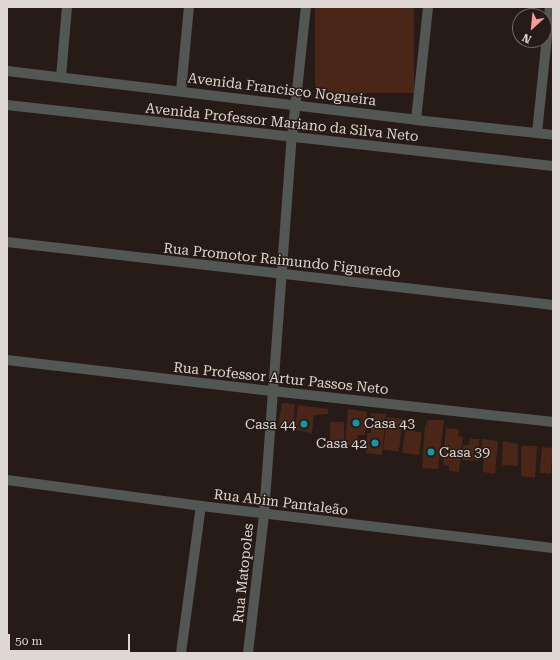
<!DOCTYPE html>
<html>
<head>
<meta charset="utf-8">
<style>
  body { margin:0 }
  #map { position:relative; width:560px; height:660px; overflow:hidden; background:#261b16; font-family:"Roboto Serif",serif }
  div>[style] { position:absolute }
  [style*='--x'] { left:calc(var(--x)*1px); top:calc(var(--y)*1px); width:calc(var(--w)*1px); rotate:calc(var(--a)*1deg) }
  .building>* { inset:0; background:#492617; transform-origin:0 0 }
  .minor>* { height:10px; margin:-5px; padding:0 5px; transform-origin:5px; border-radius:5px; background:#535753 }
  .dots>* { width:11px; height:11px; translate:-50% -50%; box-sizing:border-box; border:2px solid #261b16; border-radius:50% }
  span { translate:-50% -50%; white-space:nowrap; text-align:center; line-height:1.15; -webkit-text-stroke:3px #261b16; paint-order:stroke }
  .street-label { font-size:14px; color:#dfd7d4 }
  .poi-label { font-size:14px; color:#dfd7d4 }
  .left { translate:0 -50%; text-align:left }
  .right { translate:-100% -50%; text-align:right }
  .frame { position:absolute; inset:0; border:8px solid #dfd7d4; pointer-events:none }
  .north { position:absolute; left:512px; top:8px; width:40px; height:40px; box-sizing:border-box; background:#261b16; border:1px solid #706662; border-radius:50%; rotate:207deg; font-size:11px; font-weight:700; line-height:16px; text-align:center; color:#dfd7d4 }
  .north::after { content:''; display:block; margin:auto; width:14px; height:18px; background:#f59c94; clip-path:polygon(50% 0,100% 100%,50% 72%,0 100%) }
  .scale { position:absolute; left:8px; top:634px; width:122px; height:18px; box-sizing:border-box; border:2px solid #dfd7d4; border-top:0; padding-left:5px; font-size:12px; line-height:14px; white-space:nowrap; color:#dfd7d4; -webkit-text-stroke:3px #261b16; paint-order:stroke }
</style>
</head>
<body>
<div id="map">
  <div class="building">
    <div style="left:315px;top:7px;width:99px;height:86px"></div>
    <div style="clip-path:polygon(282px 403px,295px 404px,293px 428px,278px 427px)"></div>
    <div style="clip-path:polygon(298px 405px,328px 409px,328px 414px,314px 415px,312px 433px,295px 430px)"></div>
    <div style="clip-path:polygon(348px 409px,367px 412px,365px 435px,358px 435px,356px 447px,345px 445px)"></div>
    <div style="clip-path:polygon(371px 413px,386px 414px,382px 455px,366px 453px,367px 433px,371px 433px)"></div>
    <div style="left:387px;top:417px;width:16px;height:33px;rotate:7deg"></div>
    <div style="clip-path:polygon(427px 420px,444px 420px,438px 469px,422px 468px,425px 425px,427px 425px)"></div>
    <div style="left:330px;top:422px;width:14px;height:21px"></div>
    <div style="clip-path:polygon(446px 428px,459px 429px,458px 436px,463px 437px,459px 472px,449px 471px,449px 466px,443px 465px)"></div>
    <div style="left:405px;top:430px;width:17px;height:23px;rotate:7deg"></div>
    <div style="clip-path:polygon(470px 439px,479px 439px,479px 461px,463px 460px,463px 445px,469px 445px)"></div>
    <div style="clip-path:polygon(482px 439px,498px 441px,495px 474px,483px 472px,483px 456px,481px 455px)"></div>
    <div style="clip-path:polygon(503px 441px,518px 444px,518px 466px,502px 465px)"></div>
    <div style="clip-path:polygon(521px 446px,537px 446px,535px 478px,521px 476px)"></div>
    <div style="left:542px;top:447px;width:11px;height:26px;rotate:5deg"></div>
  </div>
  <div class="minor">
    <div style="--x:7;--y:71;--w:412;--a:6.8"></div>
    <div style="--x:416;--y:120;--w:138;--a:6.2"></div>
    <div style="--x:61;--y:77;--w:70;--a:-85.1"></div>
    <div style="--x:181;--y:91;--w:84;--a:-84.6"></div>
    <div style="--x:7;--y:105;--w:549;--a:6.37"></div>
    <div style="--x:416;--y:120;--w:114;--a:-83.9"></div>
    <div style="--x:537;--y:133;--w:127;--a:-84.1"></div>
    <div style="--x:7;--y:242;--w:550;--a:6.58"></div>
    <div style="--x:7;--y:360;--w:267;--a:6.7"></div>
    <div style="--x:272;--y:391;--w:283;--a:6.3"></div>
    <div style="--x:7;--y:480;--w:196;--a:7.6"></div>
    <div style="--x:201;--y:506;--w:354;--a:6.8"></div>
    <div style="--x:181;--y:653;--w:148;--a:-82.3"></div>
    <div style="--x:248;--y:653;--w:140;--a:-83.4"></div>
    <div style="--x:264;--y:514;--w:378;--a:-85.8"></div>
    <div style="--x:292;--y:137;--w:131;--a:-83.9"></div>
  </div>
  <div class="dots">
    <div style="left:356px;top:423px;background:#0f9aa8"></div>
    <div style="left:304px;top:424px;background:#0f9aa8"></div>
    <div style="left:375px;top:443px;background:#0f9aa8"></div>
    <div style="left:431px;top:452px;background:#0f9aa8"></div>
  </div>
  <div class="street-label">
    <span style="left:282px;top:89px;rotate:7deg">Avenida Francisco Nogueira</span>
    <span style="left:282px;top:122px;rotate:6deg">Avenida Professor Mariano da Silva Neto</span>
    <span style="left:282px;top:260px;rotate:6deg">Rua Promotor Raimundo Figueredo</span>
    <span style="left:281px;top:378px;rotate:6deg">Rua Professor Artur Passos Neto</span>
    <span style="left:281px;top:502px;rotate:7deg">Rua Abim Pantaleão</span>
    <span style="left:243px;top:573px;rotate:-84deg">Rua Matopoles</span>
  </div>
  <div class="poi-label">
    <span class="left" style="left:364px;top:423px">Casa 43</span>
    <span class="right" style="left:296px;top:424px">Casa 44</span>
    <span class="right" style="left:367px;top:443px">Casa 42</span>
    <span class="left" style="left:439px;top:452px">Casa 39</span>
  </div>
  <div class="frame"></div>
  <div class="north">N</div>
  <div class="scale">50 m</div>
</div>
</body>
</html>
